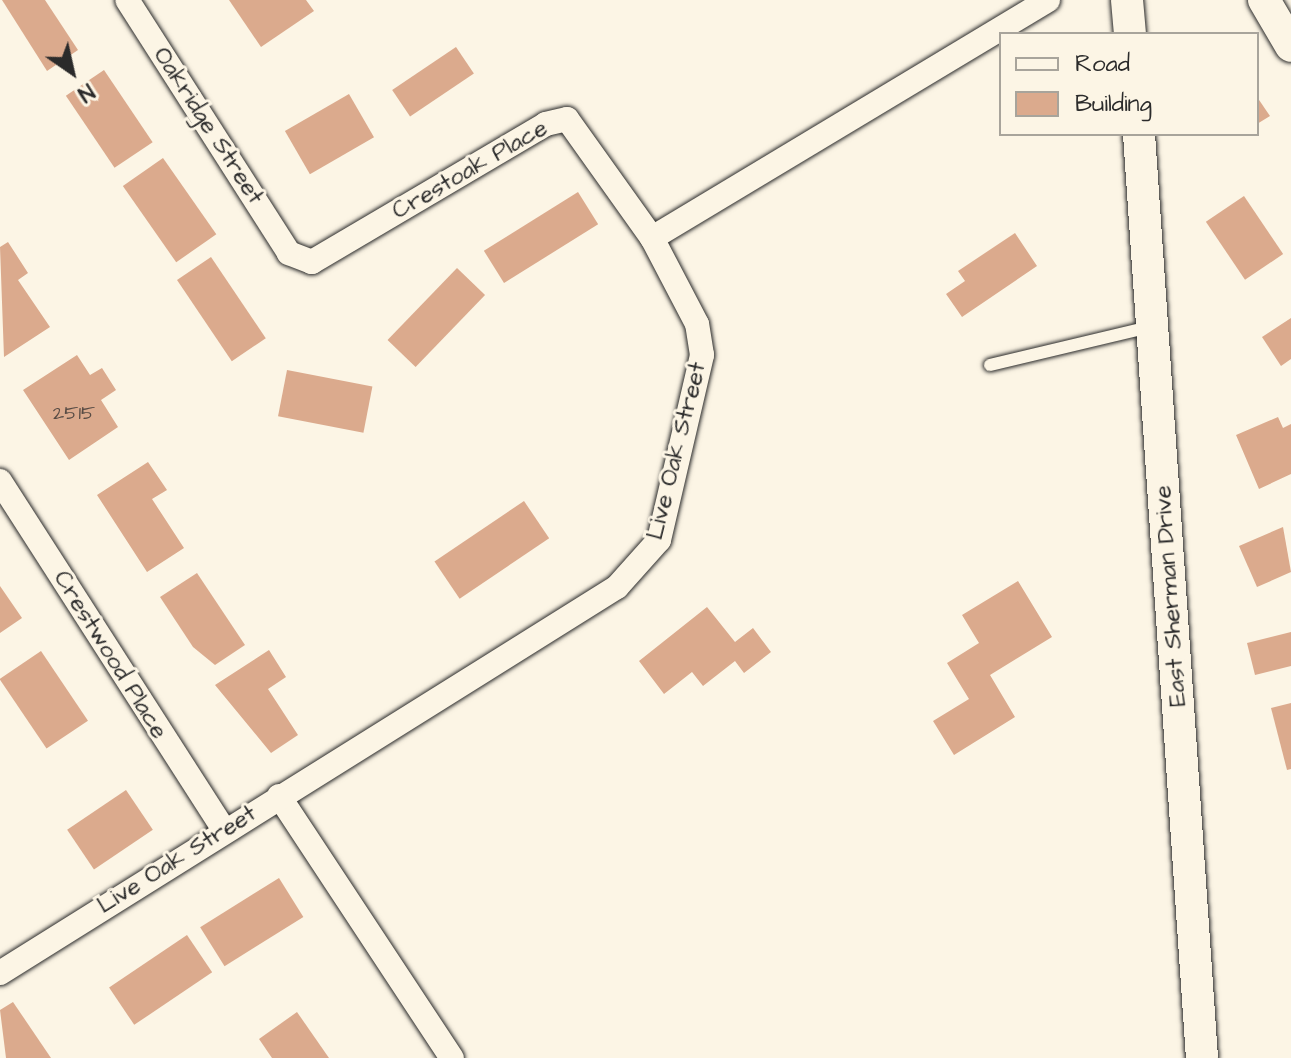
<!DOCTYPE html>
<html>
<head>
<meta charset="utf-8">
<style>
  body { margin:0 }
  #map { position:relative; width:1291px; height:1058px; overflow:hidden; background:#fcf5e5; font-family:"Architects Daughter",sans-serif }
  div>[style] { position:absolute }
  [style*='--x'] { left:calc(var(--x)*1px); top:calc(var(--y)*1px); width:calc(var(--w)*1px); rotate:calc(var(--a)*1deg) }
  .building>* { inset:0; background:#dbaa8d; transform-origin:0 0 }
  .roads { filter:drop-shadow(0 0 2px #2b2b2b) drop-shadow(0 0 2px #2b2b2b) }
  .lane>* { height:12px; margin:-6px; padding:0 6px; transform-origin:6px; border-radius:6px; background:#fcf5e5 }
  .street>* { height:24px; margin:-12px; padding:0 12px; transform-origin:12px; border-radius:12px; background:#fcf5e5 }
  .secondary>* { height:32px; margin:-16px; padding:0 16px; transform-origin:16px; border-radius:16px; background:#fcf5e5 }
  span { translate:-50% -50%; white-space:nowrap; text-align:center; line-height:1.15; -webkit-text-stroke:6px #fcf5e5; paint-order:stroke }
  .number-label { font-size:20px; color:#574b44 }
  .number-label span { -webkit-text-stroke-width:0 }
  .street-label { font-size:24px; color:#2b2b2b }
  .legend { position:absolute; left:999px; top:32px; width:260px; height:104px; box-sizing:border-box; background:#fcf5e5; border:2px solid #a8a49b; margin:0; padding:10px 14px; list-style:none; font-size:24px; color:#2b2b2b }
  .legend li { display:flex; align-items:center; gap:16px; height:40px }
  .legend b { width:40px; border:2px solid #a8a49b }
  .north { position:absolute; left:32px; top:32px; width:80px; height:80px; -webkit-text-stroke:6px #fcf5e5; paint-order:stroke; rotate:146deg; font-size:22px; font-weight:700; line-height:32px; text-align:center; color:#2b2b2b }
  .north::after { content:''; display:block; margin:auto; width:28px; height:36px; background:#2b2b2b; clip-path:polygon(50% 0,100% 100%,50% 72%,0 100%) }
</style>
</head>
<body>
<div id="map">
  <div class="building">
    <div style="clip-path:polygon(2px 0,45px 0,78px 50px,47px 71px)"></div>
    <div style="clip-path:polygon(229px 0,306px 0,314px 11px,261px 47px)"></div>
    <div style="left:456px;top:47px;width:32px;height:77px;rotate:56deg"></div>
    <div style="left:104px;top:70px;width:87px;height:46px;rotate:56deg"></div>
    <div style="left:349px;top:94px;width:50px;height:74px;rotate:60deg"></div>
    <div style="clip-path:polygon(1257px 97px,1270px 116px,1257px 124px)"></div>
    <div style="left:163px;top:158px;width:93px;height:49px;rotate:55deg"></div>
    <div style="left:578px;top:192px;width:38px;height:111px;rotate:58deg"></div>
    <div style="left:1244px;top:196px;width:70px;height:46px;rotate:56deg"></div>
    <div style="clip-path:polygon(1015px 233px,1037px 266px,962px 317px,946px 294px,965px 281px,958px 271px)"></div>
    <div style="clip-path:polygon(8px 242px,28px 273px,18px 280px,50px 327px,4px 357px,0 247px)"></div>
    <div style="left:211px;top:257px;width:98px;height:41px;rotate:56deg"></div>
    <div style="left:457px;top:268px;width:39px;height:100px;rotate:44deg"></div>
    <div style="clip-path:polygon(1291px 318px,1291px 359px,1281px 366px,1262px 337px)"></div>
    <div style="clip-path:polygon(77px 355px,90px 375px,102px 368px,116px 390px,101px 400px,118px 427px,69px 460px,23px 390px)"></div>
    <div style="left:287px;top:370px;width:87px;height:47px;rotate:11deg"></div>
    <div style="clip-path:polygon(1278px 417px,1283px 428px,1291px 424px,1291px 474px,1259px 489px,1236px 435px)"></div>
    <div style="clip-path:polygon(148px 462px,167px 490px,152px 499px,184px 548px,147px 572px,97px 495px)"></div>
    <div style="left:524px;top:501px;width:45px;height:108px;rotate:56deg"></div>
    <div style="clip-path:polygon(1283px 527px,1291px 572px,1257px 587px,1239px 546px)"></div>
    <div style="clip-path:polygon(197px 573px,245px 645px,215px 665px,193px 647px,160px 597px)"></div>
    <div style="clip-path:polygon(1018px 581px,1052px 637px,990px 675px,1015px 717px,954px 755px,933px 721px,969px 699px,947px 663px,979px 643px,962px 615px)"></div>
    <div style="clip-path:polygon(0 586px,22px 618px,0 633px)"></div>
    <div style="clip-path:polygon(707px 607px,735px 642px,753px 628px,771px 652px,744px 673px,735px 661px,703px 686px,692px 672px,664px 694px,639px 661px)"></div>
    <div style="clip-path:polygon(1291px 632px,1291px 666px,1255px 675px,1247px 643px)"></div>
    <div style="clip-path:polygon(269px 650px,286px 677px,268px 689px,298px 735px,271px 753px,215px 685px)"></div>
    <div style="left:41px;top:651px;width:84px;height:50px;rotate:56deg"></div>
    <div style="clip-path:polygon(1291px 703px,1291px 769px,1287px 770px,1271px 708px)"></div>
    <div style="left:126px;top:790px;width:48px;height:71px;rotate:56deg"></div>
    <div style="left:279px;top:878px;width:46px;height:93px;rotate:58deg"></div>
    <div style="left:187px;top:935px;width:45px;height:94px;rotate:56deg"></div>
    <div style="clip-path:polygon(13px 1002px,51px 1058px,6px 1058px,0 1010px)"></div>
    <div style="clip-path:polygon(297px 1012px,329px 1058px,272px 1058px,259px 1039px)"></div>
  </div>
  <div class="roads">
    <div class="lane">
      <div style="--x:990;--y:365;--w:164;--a:-13.4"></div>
    </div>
    <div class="street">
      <div style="--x:652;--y:238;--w:462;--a:-31"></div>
      <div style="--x:0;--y:481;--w:413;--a:57.3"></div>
      <div style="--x:279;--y:796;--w:314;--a:56.6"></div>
      <div style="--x:0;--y:973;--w:728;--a:-32.03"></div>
      <div style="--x:617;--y:587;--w:63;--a:-48.2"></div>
      <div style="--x:659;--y:540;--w:190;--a:-76.9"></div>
      <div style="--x:702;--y:355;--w:31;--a:-99"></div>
      <div style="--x:697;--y:324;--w:97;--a:-117.6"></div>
      <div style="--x:652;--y:238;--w:146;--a:-125.5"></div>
      <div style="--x:567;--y:119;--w:22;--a:167"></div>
      <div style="--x:546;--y:124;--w:272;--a:149.5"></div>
      <div style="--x:312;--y:262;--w:25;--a:-159"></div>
      <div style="--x:289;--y:253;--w:300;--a:-122.6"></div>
    </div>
    <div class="secondary">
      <div style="--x:1127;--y:0;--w:34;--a:85"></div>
      <div style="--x:1264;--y:0;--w:53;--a:59.6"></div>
      <div style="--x:1139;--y:134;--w:926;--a:86.1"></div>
    </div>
  </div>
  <div class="number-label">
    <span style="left:74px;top:413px">2515</span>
  </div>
  <div class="street-label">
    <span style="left:208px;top:126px;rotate:57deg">Oakridge Street</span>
    <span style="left:470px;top:170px;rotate:-30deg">Crestoak Place</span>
    <span style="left:677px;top:451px;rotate:-76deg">Live Oak Street</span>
    <span style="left:1171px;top:596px;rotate:-94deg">East Sherman Drive</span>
    <span style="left:110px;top:655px;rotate:58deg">Crestwood Place</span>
    <span style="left:177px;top:860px;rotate:-32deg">Live Oak Street</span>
  </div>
  <ul class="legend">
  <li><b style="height:10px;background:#fcf5e5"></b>Road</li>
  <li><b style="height:22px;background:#dbaa8d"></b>Building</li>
  </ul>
  <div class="north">N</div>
</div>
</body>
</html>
